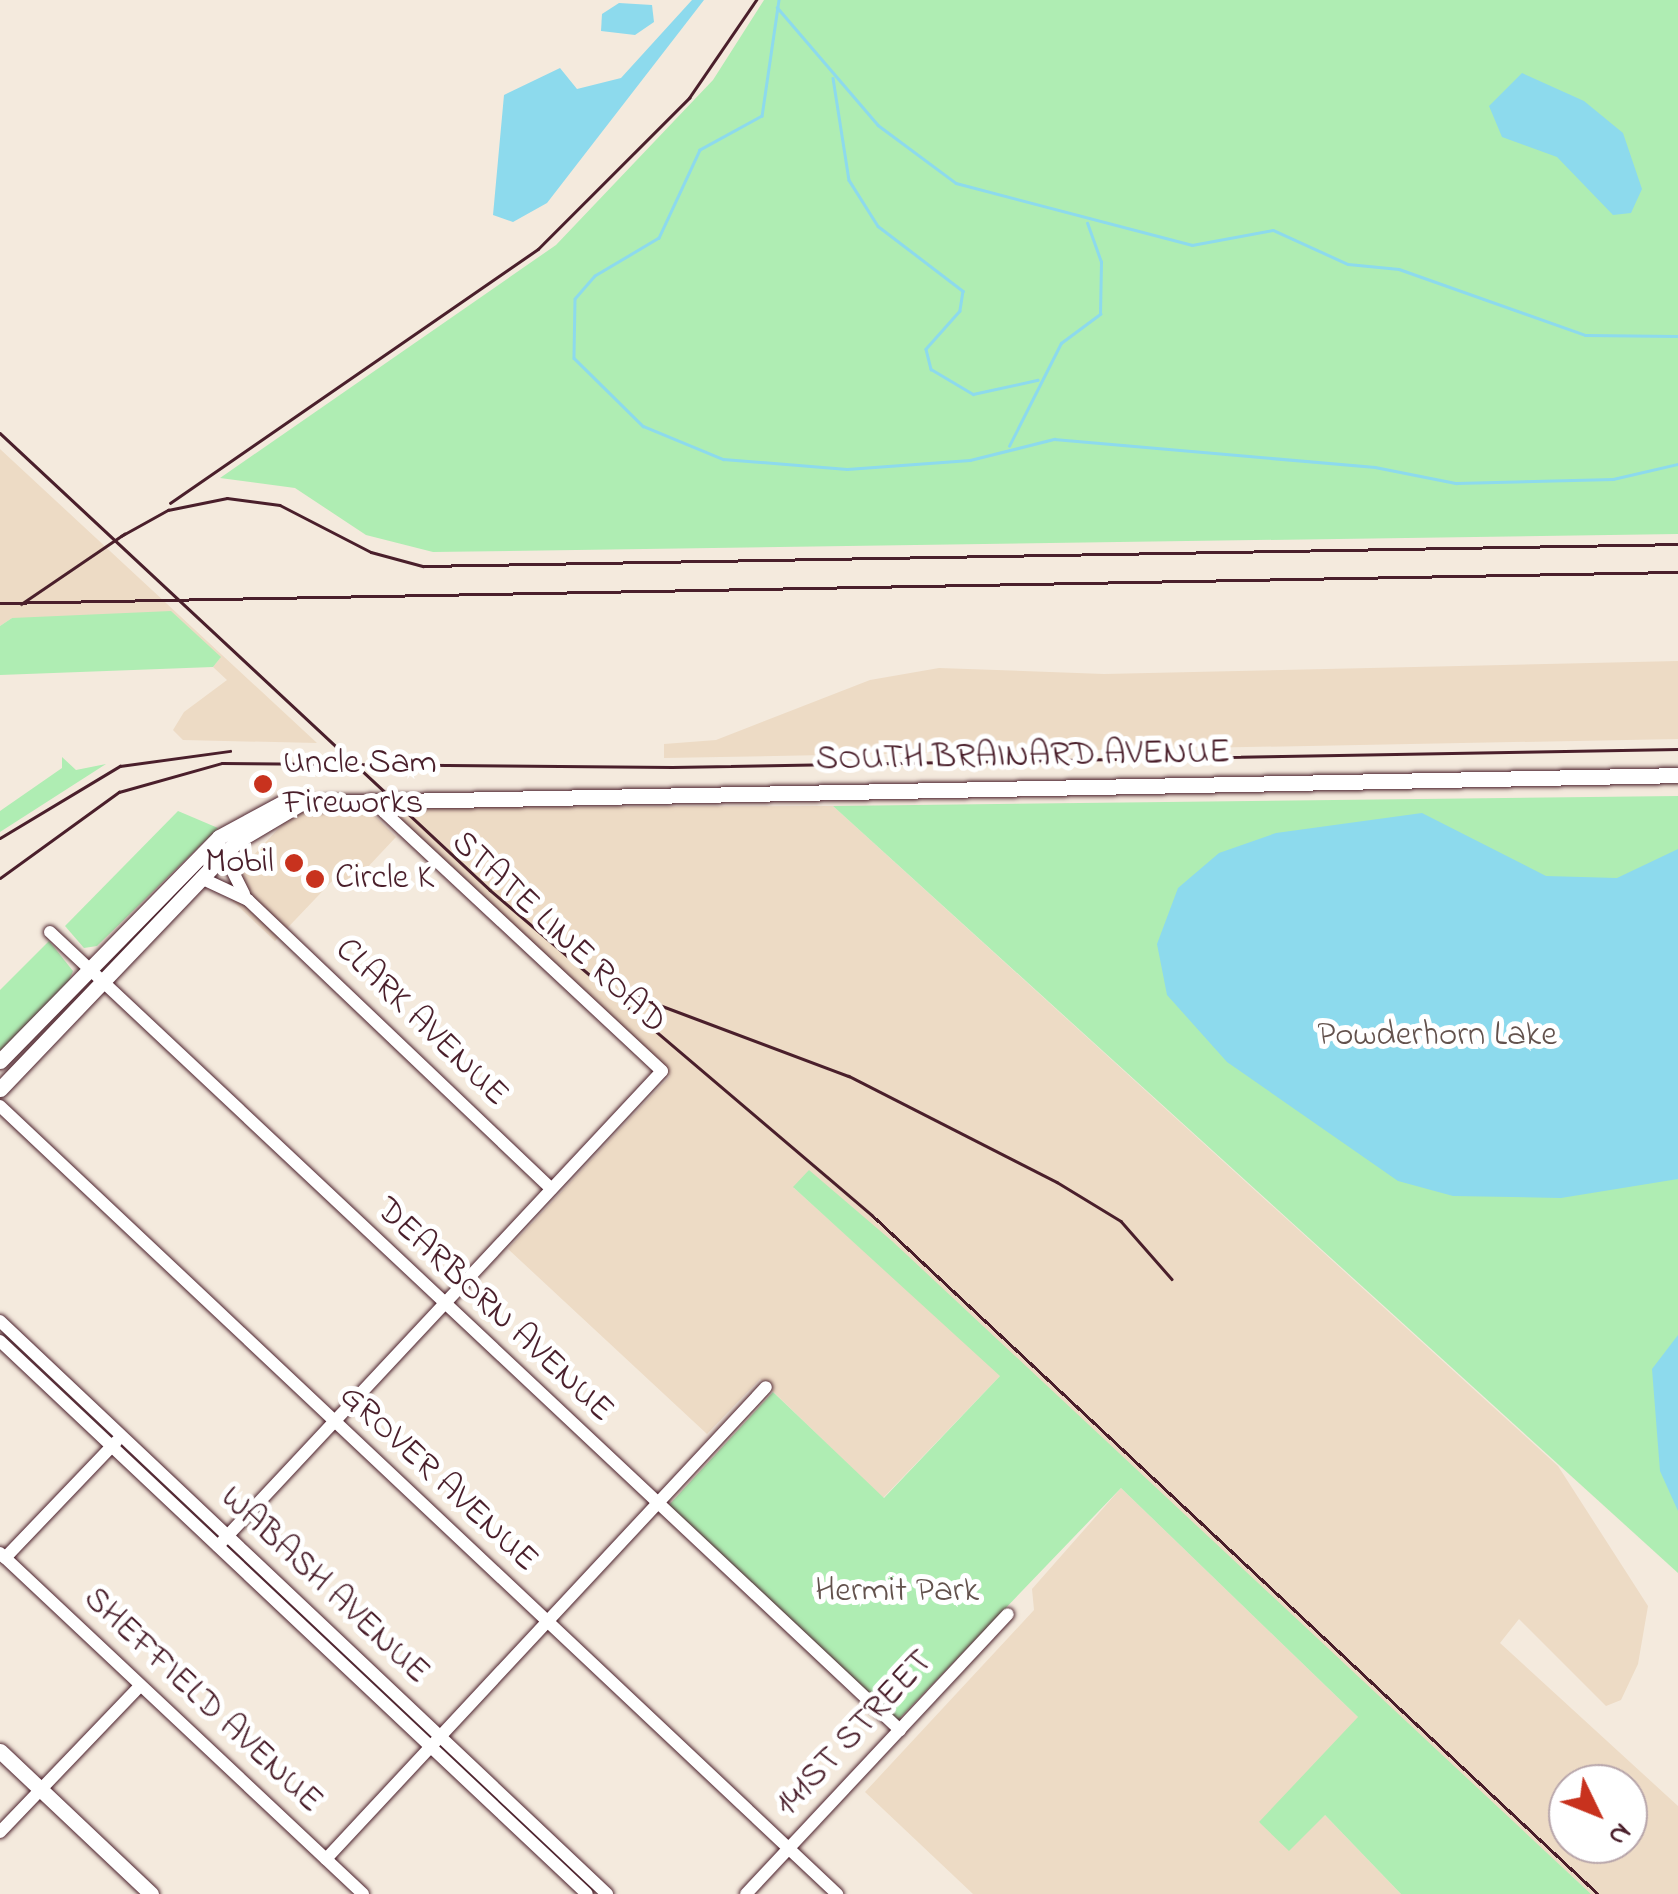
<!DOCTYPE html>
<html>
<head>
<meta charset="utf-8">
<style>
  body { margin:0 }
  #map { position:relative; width:1678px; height:1894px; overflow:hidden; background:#f4eadd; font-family:"Indie Flower",sans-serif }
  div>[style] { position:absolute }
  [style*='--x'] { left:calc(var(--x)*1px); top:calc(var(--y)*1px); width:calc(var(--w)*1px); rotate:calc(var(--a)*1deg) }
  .built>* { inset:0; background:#eddbc5 }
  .green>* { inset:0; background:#afedb3 }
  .water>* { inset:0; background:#8ddaed }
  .stream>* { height:2.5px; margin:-1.25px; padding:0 1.25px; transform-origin:1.25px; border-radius:1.25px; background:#8ddaed }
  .roads { filter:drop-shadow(0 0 2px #4a1f2b) drop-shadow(0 0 2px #4a1f2b) }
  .minor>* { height:12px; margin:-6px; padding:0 6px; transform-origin:6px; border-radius:6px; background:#fff }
  .major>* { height:15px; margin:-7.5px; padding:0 7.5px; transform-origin:7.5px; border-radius:7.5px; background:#fff }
  .rail>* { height:2.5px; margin:-1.25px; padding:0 1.25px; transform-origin:1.25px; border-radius:1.25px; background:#4a1f2b }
  .dots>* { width:28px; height:28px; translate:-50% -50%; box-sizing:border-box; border:5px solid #fff; border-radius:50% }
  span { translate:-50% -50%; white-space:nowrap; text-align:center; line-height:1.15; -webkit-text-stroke:10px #fff; paint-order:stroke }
  .street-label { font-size:35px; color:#4a1f2b }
  .poi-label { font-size:35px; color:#4a1f2b }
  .left { translate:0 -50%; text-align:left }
  .right { translate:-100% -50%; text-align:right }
  .park-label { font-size:35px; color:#63524d }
  .north { position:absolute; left:1548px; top:1764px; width:100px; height:100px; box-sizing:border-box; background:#fff; border:2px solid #b7a5aa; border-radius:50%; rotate:133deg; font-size:28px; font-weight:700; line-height:40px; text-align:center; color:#4a1f2b }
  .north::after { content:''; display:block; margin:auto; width:35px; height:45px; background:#c8321e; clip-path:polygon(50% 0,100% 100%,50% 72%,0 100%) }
</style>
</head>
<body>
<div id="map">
  <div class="built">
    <div style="clip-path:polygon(0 449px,317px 743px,183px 740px,173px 730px,184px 712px,227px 680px,213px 667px,220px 658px,12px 618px,0 626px)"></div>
    <div style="clip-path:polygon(1678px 661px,1678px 739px,664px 758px,664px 744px,716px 740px,870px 680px,939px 668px,1104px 674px)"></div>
    <div style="clip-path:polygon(363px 804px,396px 837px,349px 887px,336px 877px,275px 941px,221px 890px,293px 813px)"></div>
    <div style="clip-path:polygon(evenodd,833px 806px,1558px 1466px,1648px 1606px,1638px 1664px,1621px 1700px,1606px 1706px,1519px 1619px,1500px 1643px,1678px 1806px,1678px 1894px,1591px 1894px,809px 1171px,794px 1188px,1001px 1375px,883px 1498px,760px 1379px,707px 1434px,508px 1249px,670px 1076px,394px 815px,439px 807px,833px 806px,1568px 1784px,1628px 1784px,1628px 1844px,1568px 1844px,1568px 1784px)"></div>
    <div style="clip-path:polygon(1121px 1488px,1359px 1718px,1259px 1823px,1324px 1814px,1401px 1894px,973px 1894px,865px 1792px,1034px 1610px,1032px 1589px)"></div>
  </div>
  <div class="green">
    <div style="clip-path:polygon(764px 0,1678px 0,1678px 534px,433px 552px,366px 535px,295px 488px,220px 478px,556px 245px,713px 80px)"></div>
    <div style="clip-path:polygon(171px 611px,221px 657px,213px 667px,0 675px,0 626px,12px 618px)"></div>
    <div style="clip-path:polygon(62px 757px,76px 770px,106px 764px,0 832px,0 811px,62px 768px)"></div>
    <div style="clip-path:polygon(1678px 796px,1678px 1573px,833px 806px,1251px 801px)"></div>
    <div style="clip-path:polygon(178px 811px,218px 828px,97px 946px,84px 948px,65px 926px)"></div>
    <div style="clip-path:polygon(49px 941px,73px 971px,69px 980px,0 1051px,0 990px)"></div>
    <div style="clip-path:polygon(809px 1170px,892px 1241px,1591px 1894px,1401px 1894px,1325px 1815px,1289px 1851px,1259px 1822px,1358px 1717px,1121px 1488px,898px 1720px,669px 1505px,773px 1392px,884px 1498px,1000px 1376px,793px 1187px)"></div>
  </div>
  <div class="water">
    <div style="clip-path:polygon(692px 0,704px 0,547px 203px,513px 222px,493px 215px,504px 95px,560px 68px,577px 89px,621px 78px)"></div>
    <div style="clip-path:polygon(619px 3px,652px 5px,654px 22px,635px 35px,601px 31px,602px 14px)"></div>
    <div style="clip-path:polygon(1522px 73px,1584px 101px,1623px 133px,1642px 189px,1631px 213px,1613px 215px,1557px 157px,1502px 137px,1489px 106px)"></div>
    <div style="clip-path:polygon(1422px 813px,1546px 876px,1617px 878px,1678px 849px,1678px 1179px,1561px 1198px,1453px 1196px,1398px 1181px,1227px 1062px,1167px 995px,1157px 944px,1178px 888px,1219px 853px,1276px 833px)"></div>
    <div style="clip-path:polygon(1678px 1335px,1678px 1511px,1660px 1471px,1652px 1369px)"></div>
  </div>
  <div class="stream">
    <div style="--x:779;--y:0;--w:117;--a:98.3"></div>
    <div style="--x:762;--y:116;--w:71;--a:151.3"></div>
    <div style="--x:700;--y:150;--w:97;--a:115"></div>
    <div style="--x:659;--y:238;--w:74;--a:149.3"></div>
    <div style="--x:595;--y:276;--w:30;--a:131"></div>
    <div style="--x:575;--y:299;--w:59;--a:91"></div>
    <div style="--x:574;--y:358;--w:97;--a:44.6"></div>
    <div style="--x:643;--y:426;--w:87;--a:22.4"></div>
    <div style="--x:723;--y:459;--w:124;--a:4.6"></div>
    <div style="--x:847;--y:469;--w:123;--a:-4.2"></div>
    <div style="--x:970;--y:460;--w:87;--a:-14"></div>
    <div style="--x:1054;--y:439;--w:322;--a:5"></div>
    <div style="--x:1375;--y:467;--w:83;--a:11.2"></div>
    <div style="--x:1456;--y:483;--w:157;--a:-1.5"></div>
    <div style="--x:1613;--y:479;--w:67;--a:-13"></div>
    <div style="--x:777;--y:7;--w:155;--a:49.4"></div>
    <div style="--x:878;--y:125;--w:97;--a:36.6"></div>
    <div style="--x:956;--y:183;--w:244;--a:14.7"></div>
    <div style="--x:1192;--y:245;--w:82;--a:-10.5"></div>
    <div style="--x:1273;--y:230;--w:82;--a:24.4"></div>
    <div style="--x:1348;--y:264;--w:51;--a:5.6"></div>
    <div style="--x:1399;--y:269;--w:197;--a:19.5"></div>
    <div style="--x:1585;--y:335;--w:93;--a:0.6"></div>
    <div style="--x:833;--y:78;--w:103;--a:81.1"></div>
    <div style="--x:849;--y:180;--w:54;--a:57.8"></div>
    <div style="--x:878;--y:226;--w:107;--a:37.4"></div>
    <div style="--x:963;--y:291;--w:20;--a:99"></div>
    <div style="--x:960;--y:311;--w:51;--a:131.8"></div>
    <div style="--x:926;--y:349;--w:21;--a:76"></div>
    <div style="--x:931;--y:369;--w:49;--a:30.8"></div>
    <div style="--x:973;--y:394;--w:66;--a:-12.3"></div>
    <div style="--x:1009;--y:446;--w:115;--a:-63.2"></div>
    <div style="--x:1061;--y:343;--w:49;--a:-36.6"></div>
    <div style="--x:1100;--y:314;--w:52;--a:-88.9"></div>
    <div style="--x:1101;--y:262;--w:41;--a:-109.7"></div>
  </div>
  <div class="roads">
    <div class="minor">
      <div style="--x:224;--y:854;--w:45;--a:63.4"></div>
      <div style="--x:201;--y:878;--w:52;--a:25.1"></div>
      <div style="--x:248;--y:900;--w:419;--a:43.6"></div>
      <div style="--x:50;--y:932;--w:1166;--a:43.19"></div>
      <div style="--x:0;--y:1106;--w:1150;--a:43.27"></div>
      <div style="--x:0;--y:1321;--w:835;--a:43.35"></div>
      <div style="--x:0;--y:1341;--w:806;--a:43.29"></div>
      <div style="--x:218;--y:1546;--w:650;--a:-46.93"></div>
      <div style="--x:662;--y:1071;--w:398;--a:-137"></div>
      <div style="--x:0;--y:1553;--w:498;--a:43.2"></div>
      <div style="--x:5;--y:1558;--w:161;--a:-46.3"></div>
      <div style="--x:0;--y:1832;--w:202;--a:-46.2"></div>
      <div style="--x:326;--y:1859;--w:645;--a:-47.01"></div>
      <div style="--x:746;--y:1894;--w:383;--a:-46.9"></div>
    </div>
    <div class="major">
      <div style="--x:0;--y:1061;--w:313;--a:-45.6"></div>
      <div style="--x:219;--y:837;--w:72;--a:-28.4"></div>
      <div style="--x:0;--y:1089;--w:343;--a:-46.3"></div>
      <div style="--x:237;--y:841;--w:74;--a:-30.7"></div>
      <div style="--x:301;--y:803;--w:1377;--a:-1.16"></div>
      <div style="--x:0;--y:1751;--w:208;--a:43.4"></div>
    </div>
  </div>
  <div class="rail">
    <div style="--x:0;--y:433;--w:670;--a:43"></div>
    <div style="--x:490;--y:890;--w:502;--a:40.39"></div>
    <div style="--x:872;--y:1215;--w:994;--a:43.08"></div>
    <div style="--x:170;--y:503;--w:447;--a:-34.6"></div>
    <div style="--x:538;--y:249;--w:214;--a:-45"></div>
    <div style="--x:689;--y:98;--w:119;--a:-55.6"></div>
    <div style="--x:121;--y:536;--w:54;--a:-29"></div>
    <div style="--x:168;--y:510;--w:60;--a:-11.5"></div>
    <div style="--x:227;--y:498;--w:53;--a:7.5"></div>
    <div style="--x:280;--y:505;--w:102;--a:27.3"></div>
    <div style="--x:371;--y:552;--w:54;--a:15.1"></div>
    <div style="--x:423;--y:566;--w:1255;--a:-1"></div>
    <div style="--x:0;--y:603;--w:1678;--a:-1.06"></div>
    <div style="--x:21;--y:604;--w:125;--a:-34.2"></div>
    <div style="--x:0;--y:838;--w:140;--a:-31"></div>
    <div style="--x:120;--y:766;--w:111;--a:-7.8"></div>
    <div style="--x:0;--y:878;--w:147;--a:-35.9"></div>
    <div style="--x:119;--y:792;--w:107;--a:-15.7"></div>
    <div style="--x:222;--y:763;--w:450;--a:0.5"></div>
    <div style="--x:672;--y:767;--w:1006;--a:-1.03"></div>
    <div style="--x:625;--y:992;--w:239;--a:20.6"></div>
    <div style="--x:849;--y:1076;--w:233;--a:27"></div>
    <div style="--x:1057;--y:1182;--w:75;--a:31.4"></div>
    <div style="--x:1121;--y:1221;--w:77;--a:48.7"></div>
  </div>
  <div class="dots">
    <div style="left:263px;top:784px;background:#c8321e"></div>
    <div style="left:294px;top:863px;background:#c8321e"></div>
    <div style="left:315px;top:879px;background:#c8321e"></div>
  </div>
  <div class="street-label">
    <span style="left:1023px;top:757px;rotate:-1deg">SOUTH BRAINARD AVENUE</span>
    <span style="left:558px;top:933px;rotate:43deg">STATE LINE ROAD</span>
    <span style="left:421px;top:1023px;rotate:44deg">CLARK AVENUE</span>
    <span style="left:494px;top:1311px;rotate:43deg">DEARBORN AVENUE</span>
    <span style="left:438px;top:1479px;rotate:43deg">GROVER AVENUE</span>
    <span style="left:324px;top:1586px;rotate:43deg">WABASH AVENUE</span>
    <span style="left:202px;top:1701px;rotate:43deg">SHEFFIELD AVENUE</span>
    <span style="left:855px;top:1734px;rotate:-47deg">141ST STREET</span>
  </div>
  <div class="poi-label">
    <span class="left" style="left:283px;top:784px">Uncle Sam<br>Fireworks</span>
    <span class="right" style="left:274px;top:863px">Mobil</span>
    <span class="left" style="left:335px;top:879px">Circle K</span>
  </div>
  <div class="park-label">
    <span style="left:1437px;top:1036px">Powderhorn Lake</span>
    <span style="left:897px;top:1592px">Hermit Park</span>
  </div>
  <div class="north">N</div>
</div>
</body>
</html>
